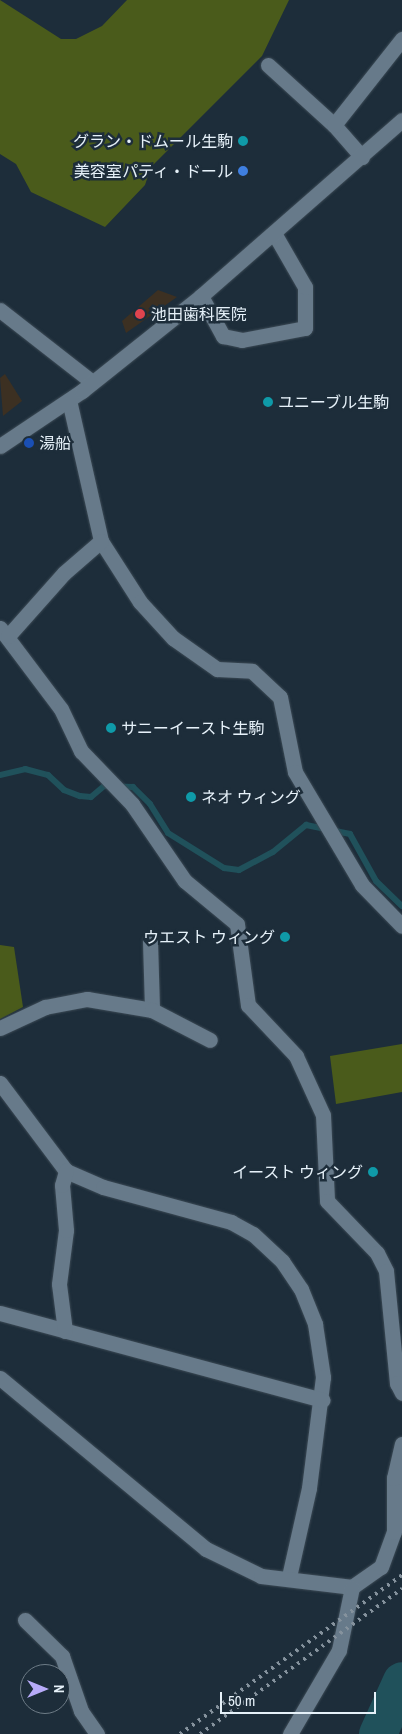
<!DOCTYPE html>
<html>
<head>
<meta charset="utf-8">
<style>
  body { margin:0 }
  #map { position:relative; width:402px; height:1734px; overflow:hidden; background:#1d2d3a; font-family:"Archivo Narrow","Noto Sans JP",sans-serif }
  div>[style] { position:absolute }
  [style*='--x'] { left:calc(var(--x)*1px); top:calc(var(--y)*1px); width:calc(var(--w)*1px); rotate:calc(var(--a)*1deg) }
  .medical>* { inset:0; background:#3c3022 }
  .green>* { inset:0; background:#4a5b1b }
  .stream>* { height:6px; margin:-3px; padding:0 3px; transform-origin:3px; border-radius:3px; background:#20515b }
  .river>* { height:38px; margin:-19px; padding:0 19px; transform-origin:19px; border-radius:19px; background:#20515b }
  .roads { filter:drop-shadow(0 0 1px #3c4a55) drop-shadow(0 0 1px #3c4a55) }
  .minor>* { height:15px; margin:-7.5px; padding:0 7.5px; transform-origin:7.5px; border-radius:7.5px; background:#677a8a }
  .rail>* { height:4px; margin-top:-2px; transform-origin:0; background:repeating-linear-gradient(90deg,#85929d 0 2.5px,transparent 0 7.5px) }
  .dots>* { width:14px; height:14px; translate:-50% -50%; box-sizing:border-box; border:2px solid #1d2d3a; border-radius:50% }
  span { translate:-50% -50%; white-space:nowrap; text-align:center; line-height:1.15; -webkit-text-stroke:5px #1d2d3a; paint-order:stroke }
  .poi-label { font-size:16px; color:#e6f1f9 }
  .right { translate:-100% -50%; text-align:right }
  .left { translate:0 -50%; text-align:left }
  .north { position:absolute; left:20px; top:1664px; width:50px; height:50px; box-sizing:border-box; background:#1d2d3a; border:1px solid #6d7b86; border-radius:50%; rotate:90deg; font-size:14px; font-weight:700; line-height:20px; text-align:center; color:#e6f1f9 }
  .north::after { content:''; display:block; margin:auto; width:18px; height:22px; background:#b7abf8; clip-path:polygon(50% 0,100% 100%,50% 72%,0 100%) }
  .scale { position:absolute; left:220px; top:1692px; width:156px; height:22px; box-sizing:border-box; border:2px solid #e6f1f9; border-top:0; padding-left:6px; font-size:15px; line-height:18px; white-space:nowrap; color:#e6f1f9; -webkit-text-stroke:4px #1d2d3a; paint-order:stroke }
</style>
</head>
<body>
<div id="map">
  <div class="medical">
    <div style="clip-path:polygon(158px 290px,177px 297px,126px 333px,122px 321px)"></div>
    <div style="clip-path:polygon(5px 374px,22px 401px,3px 416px,0 378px)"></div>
  </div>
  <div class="green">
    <div style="clip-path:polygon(0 0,61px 39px,76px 39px,102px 26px,127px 0,289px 0,262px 56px,151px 167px,145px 185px,105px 227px,31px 192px,16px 164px,0 154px)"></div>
    <div style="clip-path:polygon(0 945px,14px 947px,23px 1007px,0 1019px)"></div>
    <div style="clip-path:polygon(402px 1044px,402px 1092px,336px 1104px,330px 1056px)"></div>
  </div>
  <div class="stream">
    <div style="--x:0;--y:775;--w:26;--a:-13"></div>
    <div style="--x:25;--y:769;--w:24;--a:15"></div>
    <div style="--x:48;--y:775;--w:22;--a:43"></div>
    <div style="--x:64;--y:790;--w:17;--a:21"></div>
    <div style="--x:80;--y:796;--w:11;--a:5"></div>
    <div style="--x:91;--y:797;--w:17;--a:-40"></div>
    <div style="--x:104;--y:786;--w:29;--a:2"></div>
    <div style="--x:133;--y:787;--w:24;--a:45"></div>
    <div style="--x:150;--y:804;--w:34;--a:58"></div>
    <div style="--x:168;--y:833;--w:66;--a:32"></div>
    <div style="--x:224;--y:868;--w:15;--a:8"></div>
    <div style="--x:239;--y:870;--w:38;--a:-28"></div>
    <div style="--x:273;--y:852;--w:43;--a:-39.3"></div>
    <div style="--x:306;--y:825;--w:45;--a:11.6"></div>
    <div style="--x:350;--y:834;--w:54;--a:61"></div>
    <div style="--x:376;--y:881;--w:36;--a:44"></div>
  </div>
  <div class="river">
    <div style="--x:378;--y:1734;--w:58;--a:-65.6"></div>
  </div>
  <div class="roads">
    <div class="minor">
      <div style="--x:268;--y:65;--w:89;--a:42.3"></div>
      <div style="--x:362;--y:157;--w:43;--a:-131.2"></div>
      <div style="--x:334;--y:125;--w:110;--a:-51.7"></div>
      <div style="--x:201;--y:296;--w:46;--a:61.2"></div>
      <div style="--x:223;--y:336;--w:19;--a:12"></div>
      <div style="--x:242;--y:340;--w:64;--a:-10.8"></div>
      <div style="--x:305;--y:328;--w:41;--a:-90"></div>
      <div style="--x:305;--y:287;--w:62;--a:-119.9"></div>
      <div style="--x:0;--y:310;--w:117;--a:38"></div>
      <div style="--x:69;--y:400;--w:145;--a:77.2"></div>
      <div style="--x:101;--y:541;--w:72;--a:57.4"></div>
      <div style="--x:140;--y:602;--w:49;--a:47.5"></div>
      <div style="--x:173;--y:638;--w:54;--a:35.2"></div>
      <div style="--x:217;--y:669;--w:35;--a:3"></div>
      <div style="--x:252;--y:671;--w:38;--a:43"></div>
      <div style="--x:280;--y:697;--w:76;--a:78.7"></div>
      <div style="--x:295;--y:772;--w:131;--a:59.3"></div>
      <div style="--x:362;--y:885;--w:57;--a:45.7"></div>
      <div style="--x:0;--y:446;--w:99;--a:-33.9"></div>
      <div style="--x:82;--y:391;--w:152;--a:-38.6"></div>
      <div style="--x:201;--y:296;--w:267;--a:-41.2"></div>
      <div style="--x:0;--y:628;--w:101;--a:53"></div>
      <div style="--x:61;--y:709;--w:47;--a:64.5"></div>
      <div style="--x:81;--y:751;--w:74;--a:46.1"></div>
      <div style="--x:132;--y:804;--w:93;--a:55.5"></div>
      <div style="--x:185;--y:881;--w:67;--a:39.6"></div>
      <div style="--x:237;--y:924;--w:82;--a:82.3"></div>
      <div style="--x:248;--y:1005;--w:70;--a:46.7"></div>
      <div style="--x:296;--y:1056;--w:65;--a:65.4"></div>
      <div style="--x:323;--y:1115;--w:86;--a:87.3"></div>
      <div style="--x:327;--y:1201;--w:72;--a:46.1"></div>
      <div style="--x:377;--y:1253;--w:20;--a:63"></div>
      <div style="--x:386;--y:1271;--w:113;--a:84.4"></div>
      <div style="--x:397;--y:1383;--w:11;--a:63"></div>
      <div style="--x:8;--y:636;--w:84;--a:-48.4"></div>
      <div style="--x:64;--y:573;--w:49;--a:-40.9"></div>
      <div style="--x:150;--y:941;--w:69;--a:88.3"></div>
      <div style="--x:0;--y:1028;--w:50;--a:-25"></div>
      <div style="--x:45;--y:1007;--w:43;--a:-10.8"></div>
      <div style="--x:87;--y:999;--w:66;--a:9.6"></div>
      <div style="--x:152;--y:1010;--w:65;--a:27.3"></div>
      <div style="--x:0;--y:1083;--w:110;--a:53.1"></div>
      <div style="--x:66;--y:1171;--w:40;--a:23.4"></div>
      <div style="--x:103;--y:1187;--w:133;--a:15.3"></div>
      <div style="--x:231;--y:1222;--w:25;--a:29"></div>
      <div style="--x:253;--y:1234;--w:40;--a:43"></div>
      <div style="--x:282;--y:1261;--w:34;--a:56"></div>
      <div style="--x:301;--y:1289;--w:38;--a:68"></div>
      <div style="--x:315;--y:1324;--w:54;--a:81.4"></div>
      <div style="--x:323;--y:1377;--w:112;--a:97.2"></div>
      <div style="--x:309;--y:1488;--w:91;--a:102.7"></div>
      <div style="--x:0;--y:1313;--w:334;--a:15.1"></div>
      <div style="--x:65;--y:1331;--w:47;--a:-97.3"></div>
      <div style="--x:59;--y:1284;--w:54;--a:-82.6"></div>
      <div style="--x:66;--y:1230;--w:45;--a:-95.1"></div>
      <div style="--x:62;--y:1185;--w:15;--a:-74"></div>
      <div style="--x:0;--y:1378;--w:268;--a:39.7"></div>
      <div style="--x:206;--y:1549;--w:61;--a:26.1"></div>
      <div style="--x:261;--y:1576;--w:92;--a:6.9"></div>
      <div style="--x:352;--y:1587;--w:35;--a:-35"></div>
      <div style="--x:381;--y:1567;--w:37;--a:-70"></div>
      <div style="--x:394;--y:1532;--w:54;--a:-90"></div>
      <div style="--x:394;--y:1478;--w:35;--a:-77"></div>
      <div style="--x:25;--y:1620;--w:52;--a:44.2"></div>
      <div style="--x:62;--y:1656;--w:58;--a:70.9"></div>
      <div style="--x:81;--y:1711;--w:28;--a:55"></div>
      <div style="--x:290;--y:1734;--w:97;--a:-59.7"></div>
      <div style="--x:339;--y:1650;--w:64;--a:-78.3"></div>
    </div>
  </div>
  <div class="rail">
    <div style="--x:180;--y:1734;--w:273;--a:-35.6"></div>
    <div style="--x:200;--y:1734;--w:249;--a:-35.7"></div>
  </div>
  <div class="dots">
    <div style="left:243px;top:141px;background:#0f9aa8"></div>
    <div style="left:243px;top:171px;background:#3f7fe0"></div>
    <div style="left:140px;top:314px;background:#e0444e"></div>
    <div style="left:268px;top:402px;background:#0f9aa8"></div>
    <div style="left:29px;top:443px;background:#1a4fb4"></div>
    <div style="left:111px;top:728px;background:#0f9aa8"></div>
    <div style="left:191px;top:797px;background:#0f9aa8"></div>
    <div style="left:285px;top:937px;background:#0f9aa8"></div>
    <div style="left:373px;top:1172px;background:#0f9aa8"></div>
  </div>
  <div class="poi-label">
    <span class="right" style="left:233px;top:141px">グラン・ドムール生駒</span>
    <span class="right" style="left:233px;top:171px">美容室パティ・ドール</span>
    <span class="left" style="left:151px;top:314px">池田歯科医院</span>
    <span class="left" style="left:278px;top:402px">ユニーブル生駒</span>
    <span class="left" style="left:39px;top:443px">湯船</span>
    <span class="left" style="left:121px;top:728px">サニーイースト生駒</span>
    <span class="left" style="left:201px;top:797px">ネオ ウィング</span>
    <span class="right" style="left:275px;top:937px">ウエスト ウィング</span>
    <span class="right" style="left:363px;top:1172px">イースト ウィング</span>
  </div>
  <div class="north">N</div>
  <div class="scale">50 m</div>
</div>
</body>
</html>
